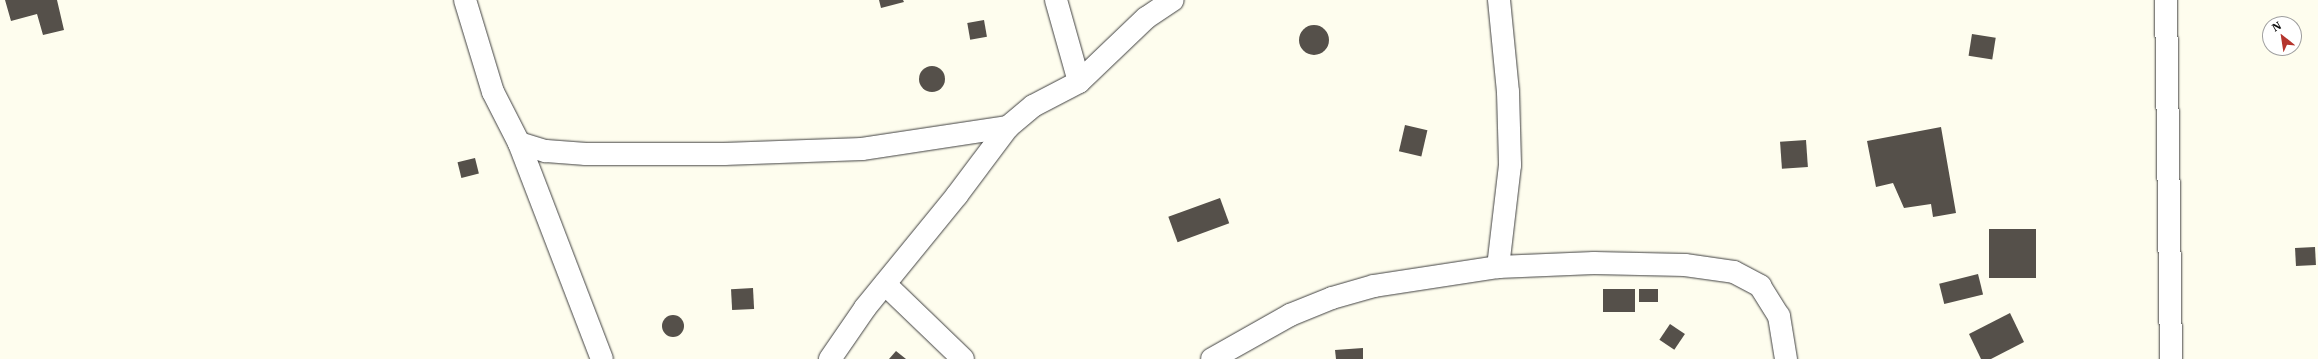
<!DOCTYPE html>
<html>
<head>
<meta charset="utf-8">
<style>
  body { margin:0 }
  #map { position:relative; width:2318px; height:359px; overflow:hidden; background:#fefdee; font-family:"IBM Plex Serif",serif }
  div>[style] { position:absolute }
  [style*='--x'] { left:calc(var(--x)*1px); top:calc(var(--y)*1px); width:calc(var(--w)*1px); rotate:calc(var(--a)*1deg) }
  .building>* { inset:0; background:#55504a; transform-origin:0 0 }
  .round { border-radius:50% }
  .roads { filter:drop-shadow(0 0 1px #404040) drop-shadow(0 0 1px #404040) }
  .minor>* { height:22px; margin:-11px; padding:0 11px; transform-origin:11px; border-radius:11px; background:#fff }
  span { translate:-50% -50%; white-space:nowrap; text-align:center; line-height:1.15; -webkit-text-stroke:4px #fff; paint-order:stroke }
  .north { position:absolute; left:2262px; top:16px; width:40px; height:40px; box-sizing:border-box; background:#fff; border:1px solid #9e9e9e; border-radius:50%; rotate:330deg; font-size:11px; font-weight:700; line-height:16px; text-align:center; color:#0d0d0d }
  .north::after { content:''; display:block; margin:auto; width:14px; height:18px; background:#b5352d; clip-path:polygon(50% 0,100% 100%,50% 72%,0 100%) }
</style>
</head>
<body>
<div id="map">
  <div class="building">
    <div style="clip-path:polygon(5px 0,57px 0,64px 30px,43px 35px,37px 14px,11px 21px)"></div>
    <div style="clip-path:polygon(879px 0,903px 0,904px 2px,881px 8px)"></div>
    <div style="left:984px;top:20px;width:17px;height:17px;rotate:80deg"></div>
    <div class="round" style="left:1299px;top:25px;width:30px;height:30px"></div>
    <div style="left:1972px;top:34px;width:24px;height:22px;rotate:9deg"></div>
    <div class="round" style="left:919px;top:66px;width:26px;height:26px"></div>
    <div style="left:1405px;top:125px;width:23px;height:27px;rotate:13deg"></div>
    <div style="clip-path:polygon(1941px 127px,1956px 213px,1933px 217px,1931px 204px,1904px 208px,1893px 183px,1876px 187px,1867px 141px)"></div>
    <div style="left:1806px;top:140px;width:27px;height:26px;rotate:86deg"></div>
    <div style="left:475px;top:158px;width:16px;height:18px;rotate:76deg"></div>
    <div style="left:1220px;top:198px;width:27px;height:55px;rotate:70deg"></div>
    <div style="left:1989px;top:229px;width:47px;height:49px"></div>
    <div style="left:2315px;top:247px;width:18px;height:20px;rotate:87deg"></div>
    <div style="left:1978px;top:274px;width:21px;height:40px;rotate:76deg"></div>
    <div style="left:753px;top:288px;width:21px;height:22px;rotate:87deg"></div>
    <div style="left:1603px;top:289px;width:32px;height:23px"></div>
    <div style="left:1639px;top:289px;width:19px;height:13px"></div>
    <div style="clip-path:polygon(2010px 313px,2024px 342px,1991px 359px,1981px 359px,1969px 334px)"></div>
    <div class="round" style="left:662px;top:315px;width:22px;height:22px"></div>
    <div style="left:1670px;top:324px;width:18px;height:19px;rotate:34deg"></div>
    <div style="clip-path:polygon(1363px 348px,1363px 359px,1336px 359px,1335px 350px)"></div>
    <div style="clip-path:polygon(896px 351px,906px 359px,889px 359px)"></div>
  </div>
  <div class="roads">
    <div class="minor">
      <div style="--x:465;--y:0;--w:96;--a:73.1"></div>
      <div style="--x:493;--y:92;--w:57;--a:63"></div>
      <div style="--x:519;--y:143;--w:28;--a:17"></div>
      <div style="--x:546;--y:151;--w:40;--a:4.3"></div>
      <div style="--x:586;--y:154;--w:138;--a:0"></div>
      <div style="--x:724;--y:154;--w:138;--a:-2.1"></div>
      <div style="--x:862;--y:149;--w:148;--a:-8.6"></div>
      <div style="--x:1008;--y:127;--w:33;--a:-40"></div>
      <div style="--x:1033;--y:106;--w:52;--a:-27.6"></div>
      <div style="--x:1079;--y:82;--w:93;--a:-43.7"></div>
      <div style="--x:1146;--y:18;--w:32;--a:-34"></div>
      <div style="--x:1056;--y:0;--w:85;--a:74.3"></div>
      <div style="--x:1499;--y:0;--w:92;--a:84.4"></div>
      <div style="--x:1508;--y:92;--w:73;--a:88.4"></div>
      <div style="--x:1510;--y:165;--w:103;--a:96.7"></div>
      <div style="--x:1498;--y:267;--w:96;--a:-2.4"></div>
      <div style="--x:1594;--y:263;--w:91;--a:1.3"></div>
      <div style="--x:1685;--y:265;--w:49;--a:8.1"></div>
      <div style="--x:1734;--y:272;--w:30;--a:28"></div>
      <div style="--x:1760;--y:286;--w:36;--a:58"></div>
      <div style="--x:1779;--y:316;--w:44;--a:80.8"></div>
      <div style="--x:2166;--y:0;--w:359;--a:89.2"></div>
      <div style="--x:519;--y:143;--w:231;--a:69"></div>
      <div style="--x:885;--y:284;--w:108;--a:43.9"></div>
      <div style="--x:830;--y:359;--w:62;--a:-55.5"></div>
      <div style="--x:865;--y:308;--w:146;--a:-50.8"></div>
      <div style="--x:957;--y:195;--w:85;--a:-53.1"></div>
      <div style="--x:1212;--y:359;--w:90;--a:-29.4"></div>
      <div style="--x:1290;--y:315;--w:45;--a:-22"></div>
      <div style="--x:1332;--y:298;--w:44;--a:-15.9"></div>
      <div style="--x:1374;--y:286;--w:125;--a:-8.7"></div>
    </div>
  </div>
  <div class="north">N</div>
</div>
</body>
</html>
